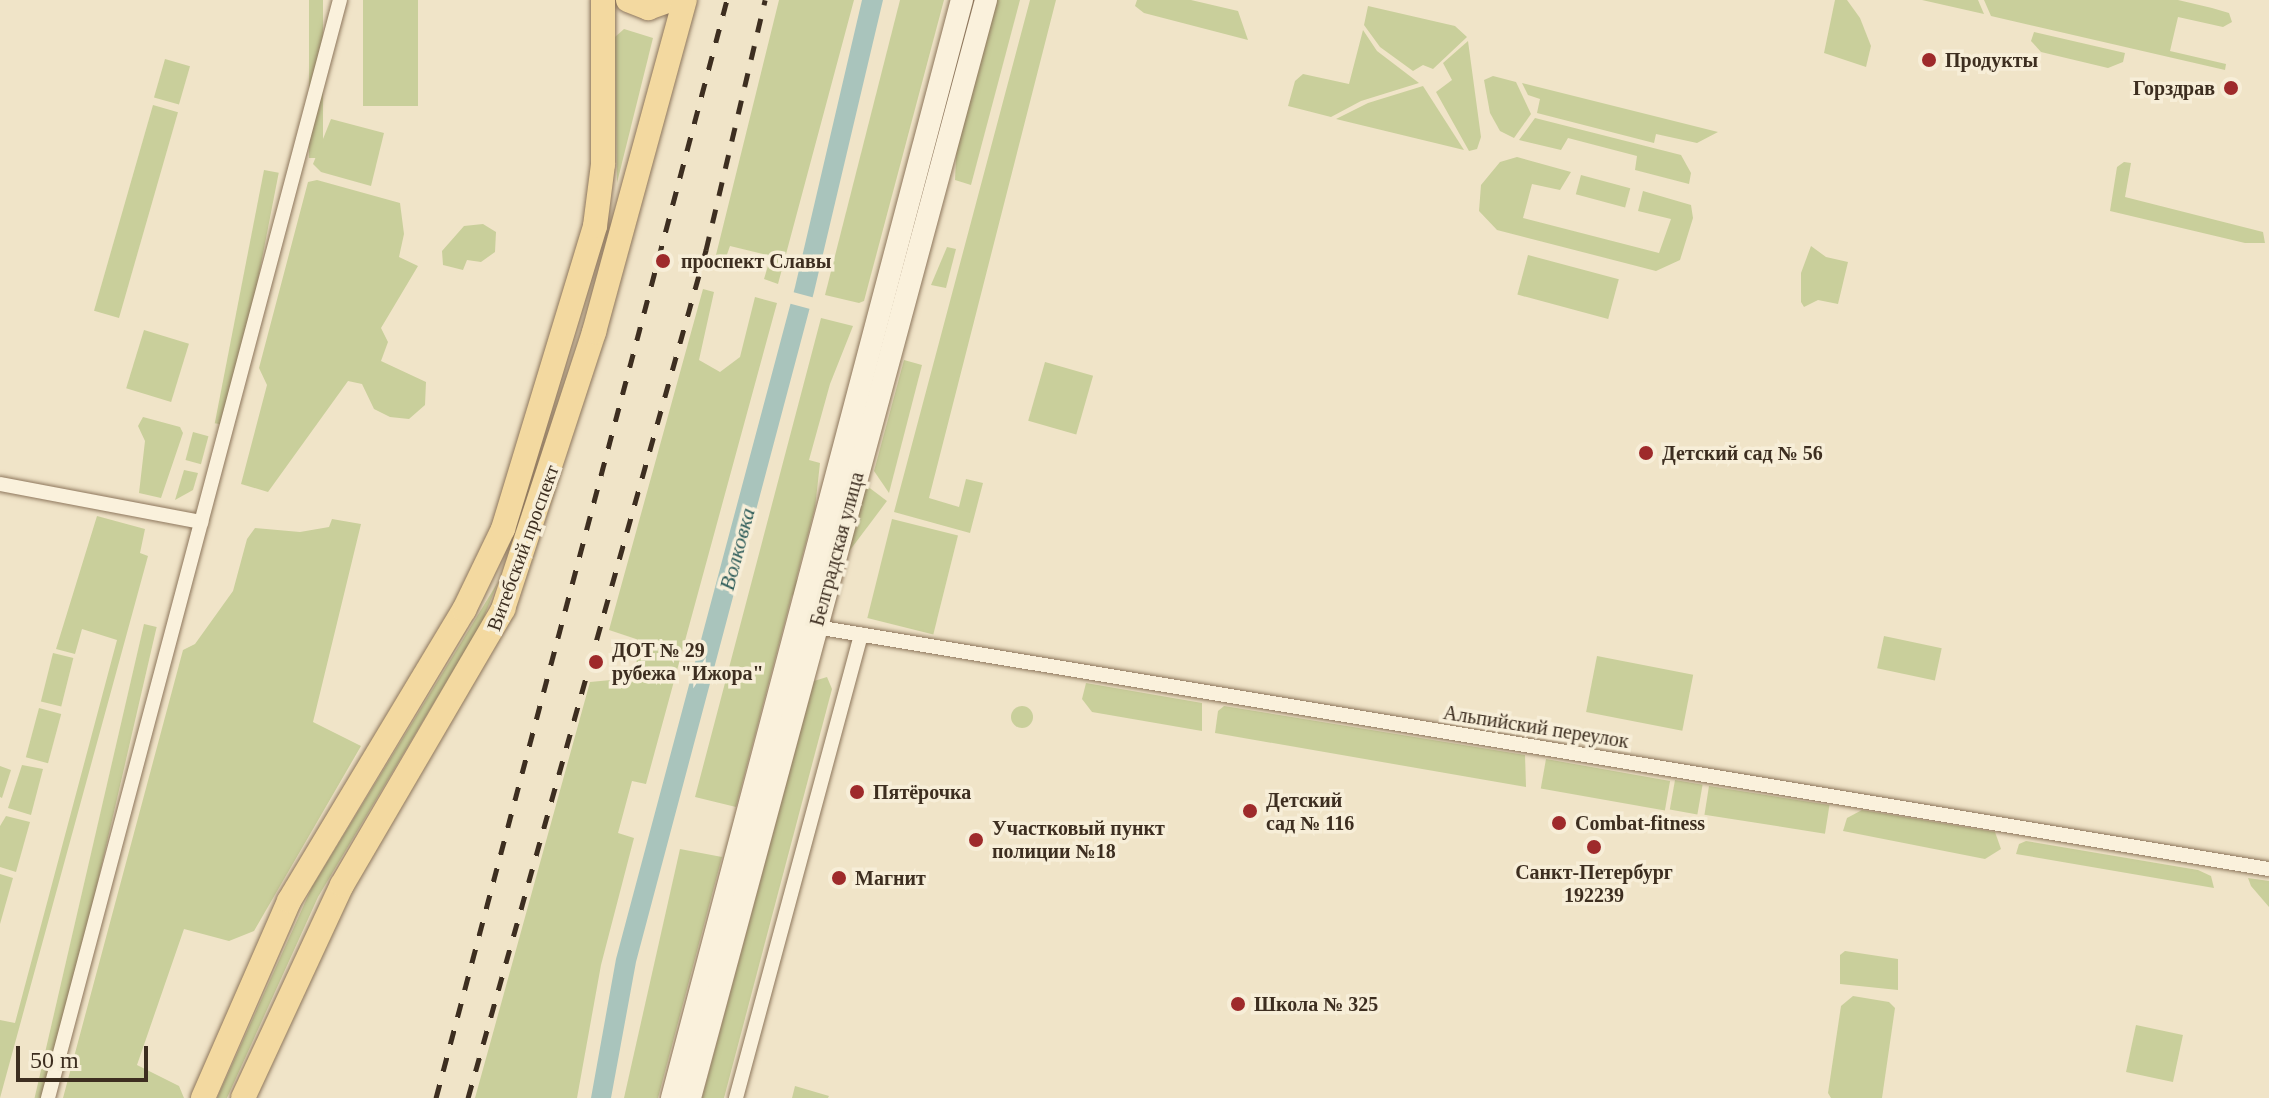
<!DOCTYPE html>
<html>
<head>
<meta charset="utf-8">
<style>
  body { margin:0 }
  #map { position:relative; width:2269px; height:1098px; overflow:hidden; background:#f0e4c8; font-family:Georgia,serif }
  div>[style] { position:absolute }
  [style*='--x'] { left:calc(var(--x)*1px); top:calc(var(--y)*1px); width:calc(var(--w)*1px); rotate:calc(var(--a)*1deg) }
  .green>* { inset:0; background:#c9cf9b; transform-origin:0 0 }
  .round { border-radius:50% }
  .water>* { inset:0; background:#a9c4bc }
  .pier>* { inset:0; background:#f0e4c8; transform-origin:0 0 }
  .roads { filter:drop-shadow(0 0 2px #8d765c) drop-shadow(0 0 2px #8d765c) }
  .street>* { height:14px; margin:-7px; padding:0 7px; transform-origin:7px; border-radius:7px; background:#faf1dc }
  .secondary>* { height:22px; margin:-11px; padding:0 11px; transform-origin:11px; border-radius:11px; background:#faf1dc }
  .primary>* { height:24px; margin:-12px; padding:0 12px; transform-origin:12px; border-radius:12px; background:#f3d9a0 }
  .rail>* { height:5px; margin-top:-2.5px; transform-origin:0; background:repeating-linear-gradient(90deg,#3d2e20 0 14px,transparent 0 28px) }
  .dots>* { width:22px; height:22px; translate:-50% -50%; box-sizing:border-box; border:4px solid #f7eed8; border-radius:50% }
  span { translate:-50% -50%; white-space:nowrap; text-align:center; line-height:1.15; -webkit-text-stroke:7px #f7eed8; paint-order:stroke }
  .poi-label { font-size:20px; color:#3d2e20; font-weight:700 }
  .left { translate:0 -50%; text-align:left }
  .right { translate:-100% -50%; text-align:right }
  .street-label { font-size:20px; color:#3d2e20 }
  .water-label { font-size:22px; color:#2f5d5a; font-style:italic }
  .scale { position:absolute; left:16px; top:1046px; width:132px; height:36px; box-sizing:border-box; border:4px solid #3d2e20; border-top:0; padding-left:10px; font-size:24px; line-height:28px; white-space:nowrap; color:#3d2e20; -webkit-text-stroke:6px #f7eed8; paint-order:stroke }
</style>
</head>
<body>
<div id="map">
  <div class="green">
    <div style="left:309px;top:0;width:14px;height:158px"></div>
    <div style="left:363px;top:0;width:55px;height:106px"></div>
    <div style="clip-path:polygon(779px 0,854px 0,778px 284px,764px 279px,771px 256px,730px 246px,724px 263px,714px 263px)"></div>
    <div style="clip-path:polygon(900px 0,944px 0,864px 301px,859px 303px,825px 295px)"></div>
    <div style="clip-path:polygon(993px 0,1020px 0,971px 185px,955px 180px,957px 139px)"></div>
    <div style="clip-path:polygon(1030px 0,1056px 0,929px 498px,959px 507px,966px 479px,983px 483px,970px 533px,894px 512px)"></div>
    <div style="clip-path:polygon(1137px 0,1191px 0,1238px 11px,1248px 40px,1144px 13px,1135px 6px)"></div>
    <div style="clip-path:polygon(1835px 0,1847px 0,1860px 18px,1871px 46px,1866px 67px,1824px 53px)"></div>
    <div style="clip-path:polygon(1922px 0,1978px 0,1984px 14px)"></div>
    <div style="clip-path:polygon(1984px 0,2178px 0,2212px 8px,2229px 13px,2232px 22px,2223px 27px,2178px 17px,2170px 51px,2226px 64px,2225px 70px,1991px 16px)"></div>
    <div style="clip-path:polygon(1368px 6px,1455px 26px,1467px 37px,1433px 69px,1423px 65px,1413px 71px,1380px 47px,1364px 25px)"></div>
    <div style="clip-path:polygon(624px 29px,653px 38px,617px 183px,615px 37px)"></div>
    <div style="clip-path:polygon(1363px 30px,1377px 51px,1419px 83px,1361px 101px,1331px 117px,1288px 106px,1295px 81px,1303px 74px,1349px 84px)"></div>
    <div style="clip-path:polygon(2034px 32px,2125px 53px,2123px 62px,2108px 68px,2041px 52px,2031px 41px)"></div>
    <div style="clip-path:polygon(1468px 41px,1481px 137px,1477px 149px,1469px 151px,1436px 92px,1452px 80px,1443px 63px)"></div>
    <div style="left:165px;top:59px;width:26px;height:40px;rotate:16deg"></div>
    <div style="clip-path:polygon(1493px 76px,1516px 82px,1531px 114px,1514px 138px,1500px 131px,1490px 113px,1484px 80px)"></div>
    <div style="clip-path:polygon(1522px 83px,1718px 132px,1697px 143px,1656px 134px,1654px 143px,1537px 113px,1540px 99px,1528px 95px)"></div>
    <div style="clip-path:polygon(1423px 86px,1464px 150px,1336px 119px,1368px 103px)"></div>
    <div style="left:153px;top:105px;width:26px;height:214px;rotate:16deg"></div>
    <div style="clip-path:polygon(1535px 118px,1681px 155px,1691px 173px,1689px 184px,1635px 170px,1637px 156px,1568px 138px,1561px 150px,1519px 140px)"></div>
    <div style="clip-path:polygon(331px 119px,384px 133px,371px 186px,321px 172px,313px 164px)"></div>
    <div style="clip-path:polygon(1517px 157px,1571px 172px,1560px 190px,1532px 184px,1523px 218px,1659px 253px,1671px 219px,1638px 211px,1643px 191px,1691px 205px,1693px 218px,1680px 260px,1656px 271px,1497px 230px,1479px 211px,1481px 185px,1500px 162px)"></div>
    <div style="clip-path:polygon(2124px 162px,2131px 163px,2125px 197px,2263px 232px,2265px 243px,2245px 243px,2110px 211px,2117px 167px)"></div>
    <div style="left:264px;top:170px;width:15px;height:258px;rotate:11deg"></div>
    <div style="left:1581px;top:175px;width:51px;height:20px;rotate:15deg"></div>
    <div style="clip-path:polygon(317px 180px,400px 203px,404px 234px,399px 257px,418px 266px,381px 328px,388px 342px,381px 361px,426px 382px,425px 405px,409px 419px,390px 417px,374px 409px,362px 384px,348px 381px,268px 492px,241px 484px,267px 385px,259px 368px,308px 182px)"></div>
    <div style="clip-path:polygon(483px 224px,496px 232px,495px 252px,481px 262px,467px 260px,463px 270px,443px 265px,442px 251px,464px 226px)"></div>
    <div style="clip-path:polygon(1811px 246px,1826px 257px,1848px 262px,1838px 304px,1818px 300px,1804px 307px,1801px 302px,1801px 273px)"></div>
    <div style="clip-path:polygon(947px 247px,956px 249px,946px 288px,931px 285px)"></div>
    <div style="left:1528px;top:255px;width:94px;height:41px;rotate:15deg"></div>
    <div style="clip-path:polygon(703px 289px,714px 292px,699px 360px,720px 372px,740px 357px,755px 297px,777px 303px,646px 784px,632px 781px,618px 833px,634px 838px,601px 965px,577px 1098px,475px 1098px,590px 682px,632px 678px,636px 666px,639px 640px,609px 630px)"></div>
    <div style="clip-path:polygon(821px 318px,853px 326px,830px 384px,809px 460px,820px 463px,815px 508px,736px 807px,695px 797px)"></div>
    <div style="left:144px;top:330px;width:47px;height:61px;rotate:17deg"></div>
    <div style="clip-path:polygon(904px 360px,922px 365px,889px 493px,874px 471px)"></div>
    <div style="left:1045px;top:362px;width:50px;height:61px;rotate:16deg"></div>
    <div style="clip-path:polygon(143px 417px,180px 427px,183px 433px,161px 498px,139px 493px,145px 441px,138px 426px)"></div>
    <div style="left:193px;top:432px;width:16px;height:29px;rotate:15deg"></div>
    <div style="clip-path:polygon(184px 470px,198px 473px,193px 490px,175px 500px)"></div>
    <div style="left:867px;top:486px;width:25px;height:132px;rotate:37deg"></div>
    <div style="clip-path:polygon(97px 516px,145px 529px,140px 553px,148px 556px,0 1098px,0 1020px,15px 1023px,117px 640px,82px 629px,75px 654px,56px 649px)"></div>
    <div style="clip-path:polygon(332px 519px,361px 524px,313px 722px,361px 746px,254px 931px,229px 941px,184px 929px,137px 1065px,179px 1086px,184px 1098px,63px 1098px,183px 650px,195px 644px,233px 591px,247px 539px,255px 528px,300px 532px,329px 527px)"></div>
    <div style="left:892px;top:519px;width:68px;height:102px;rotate:14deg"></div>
    <div style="clip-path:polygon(498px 582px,482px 622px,318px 897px,227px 1098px,217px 1098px,312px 887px)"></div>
    <div style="left:144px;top:624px;width:13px;height:491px;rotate:13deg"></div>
    <div style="left:1884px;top:636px;width:59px;height:33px;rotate:12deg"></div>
    <div style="left:53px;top:653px;width:21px;height:50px;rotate:14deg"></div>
    <div style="left:1597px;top:656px;width:98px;height:57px;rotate:11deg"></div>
    <div style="clip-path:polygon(827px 677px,832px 689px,724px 1098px,702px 1098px,814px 681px)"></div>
    <div style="clip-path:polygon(1086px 683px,1202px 703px,1202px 731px,1092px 712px,1082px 699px)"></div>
    <div style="clip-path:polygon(1224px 706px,1525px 755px,1526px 787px,1215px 733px,1218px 711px)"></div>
    <div class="round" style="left:1011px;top:706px;width:22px;height:22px"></div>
    <div style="left:39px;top:708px;width:23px;height:51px;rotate:15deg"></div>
    <div style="left:1546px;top:759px;width:126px;height:30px;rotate:10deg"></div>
    <div style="clip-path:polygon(22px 765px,43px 769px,31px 815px,8px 808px)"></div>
    <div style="clip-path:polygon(0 766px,11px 770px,2px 798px,0 797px)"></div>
    <div style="left:1675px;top:780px;width:28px;height:30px;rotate:10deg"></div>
    <div style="left:1709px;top:786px;width:122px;height:29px;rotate:9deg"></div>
    <div style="clip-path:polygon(1862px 810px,1995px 832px,2001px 849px,1985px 859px,1843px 831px,1847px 818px)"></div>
    <div style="clip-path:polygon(6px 816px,30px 822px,16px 872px,0 867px,0 826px)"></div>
    <div style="clip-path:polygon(2026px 841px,2198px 870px,2211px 876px,2214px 888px,2016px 854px,2019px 844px)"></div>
    <div style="clip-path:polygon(680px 849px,722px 857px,658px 1098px,624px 1098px)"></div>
    <div style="clip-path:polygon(0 874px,13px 878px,0 924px)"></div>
    <div style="clip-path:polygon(2248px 878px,2269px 881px,2269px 907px,2251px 886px)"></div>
    <div style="clip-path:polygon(1845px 951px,1898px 959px,1898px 990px,1840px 984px,1840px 955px)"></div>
    <div style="clip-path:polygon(1853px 996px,1889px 1002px,1895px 1008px,1882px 1098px,1831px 1098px,1828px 1093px,1841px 1006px)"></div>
    <div style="left:2136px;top:1025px;width:48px;height:48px;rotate:12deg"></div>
    <div style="clip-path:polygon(795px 1086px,829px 1096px,828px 1098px,792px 1098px)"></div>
  </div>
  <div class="water">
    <div style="clip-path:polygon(862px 0,883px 0,814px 292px,636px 962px,611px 1098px,591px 1098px,616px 959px,795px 287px)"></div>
  </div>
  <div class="pier">
    <div style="left:789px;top:291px;width:28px;height:12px;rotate:15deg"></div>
  </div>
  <div class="roads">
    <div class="street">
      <div style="--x:0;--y:484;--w:205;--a:10.7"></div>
      <div style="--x:810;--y:626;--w:1479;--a:9.46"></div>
      <div style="--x:48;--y:1098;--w:1136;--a:-75.11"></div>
      <div style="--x:736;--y:1098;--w:480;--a:-74.9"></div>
    </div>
    <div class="secondary">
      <div style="--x:672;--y:1098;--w:1136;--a:-75.21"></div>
      <div style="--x:690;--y:1098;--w:1137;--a:-74.91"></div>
    </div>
    <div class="primary">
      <div style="--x:628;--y:0;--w:22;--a:22"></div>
      <div style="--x:648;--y:8;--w:23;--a:-20"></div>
      <div style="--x:203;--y:1098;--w:215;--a:-66.4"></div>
      <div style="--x:289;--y:901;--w:340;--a:-59"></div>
      <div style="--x:464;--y:610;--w:90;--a:-64.3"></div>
      <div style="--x:503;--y:529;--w:317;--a:-73.1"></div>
      <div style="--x:595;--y:226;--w:63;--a:-82.6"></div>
      <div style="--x:603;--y:164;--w:164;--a:-90"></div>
      <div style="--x:243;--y:1098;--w:235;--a:-65.1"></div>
      <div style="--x:342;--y:885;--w:320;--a:-59.7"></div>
      <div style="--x:503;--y:609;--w:292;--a:-71.8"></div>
      <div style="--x:594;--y:332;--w:344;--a:-74.7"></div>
    </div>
  </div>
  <div class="rail">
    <div style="--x:436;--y:1098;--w:1136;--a:-75.16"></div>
    <div style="--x:468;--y:1098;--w:881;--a:-74.32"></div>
    <div style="--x:706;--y:250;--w:257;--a:-76.7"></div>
  </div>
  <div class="dots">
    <div style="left:1929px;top:60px;background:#9e2a2b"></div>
    <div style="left:2231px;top:88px;background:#9e2a2b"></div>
    <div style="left:663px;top:261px;background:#9e2a2b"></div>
    <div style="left:1646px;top:453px;background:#9e2a2b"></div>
    <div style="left:596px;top:662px;background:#9e2a2b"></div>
    <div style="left:857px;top:792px;background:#9e2a2b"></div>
    <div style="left:1250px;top:811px;background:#9e2a2b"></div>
    <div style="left:1559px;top:823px;background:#9e2a2b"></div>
    <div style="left:976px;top:840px;background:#9e2a2b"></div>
    <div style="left:1594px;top:847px;background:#9e2a2b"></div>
    <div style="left:839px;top:878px;background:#9e2a2b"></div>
    <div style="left:1238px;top:1004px;background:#9e2a2b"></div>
  </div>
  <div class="poi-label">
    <span class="left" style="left:1945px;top:60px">Продукты</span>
    <span class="right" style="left:2215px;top:88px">Горздрав</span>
    <span class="left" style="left:681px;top:261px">проспект Славы</span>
    <span class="left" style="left:1662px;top:453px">Детский сад № 56</span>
    <span class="left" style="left:612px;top:662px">ДОТ № 29<br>рубежа "Ижора"</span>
    <span class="left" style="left:873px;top:792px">Пятёрочка</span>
    <span class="left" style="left:1266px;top:812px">Детский<br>сад № 116</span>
    <span class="left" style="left:1575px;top:823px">Combat-fitness</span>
    <span class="left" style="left:992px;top:840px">Участковый пункт<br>полиции №18</span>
    <span style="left:1594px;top:884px">Санкт-Петербург<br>192239</span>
    <span class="left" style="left:855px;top:878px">Магнит</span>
    <span class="left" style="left:1254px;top:1004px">Школа № 325</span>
  </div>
  <div class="street-label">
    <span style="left:523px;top:548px;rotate:-70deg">Витебский проспект</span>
    <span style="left:837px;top:549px;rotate:-75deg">Белградская улица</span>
    <span style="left:1536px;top:727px;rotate:9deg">Альпийский переулок</span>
  </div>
  <div class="water-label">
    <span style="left:737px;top:549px;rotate:-75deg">Волковка</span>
  </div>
  <div class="scale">50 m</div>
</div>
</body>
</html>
